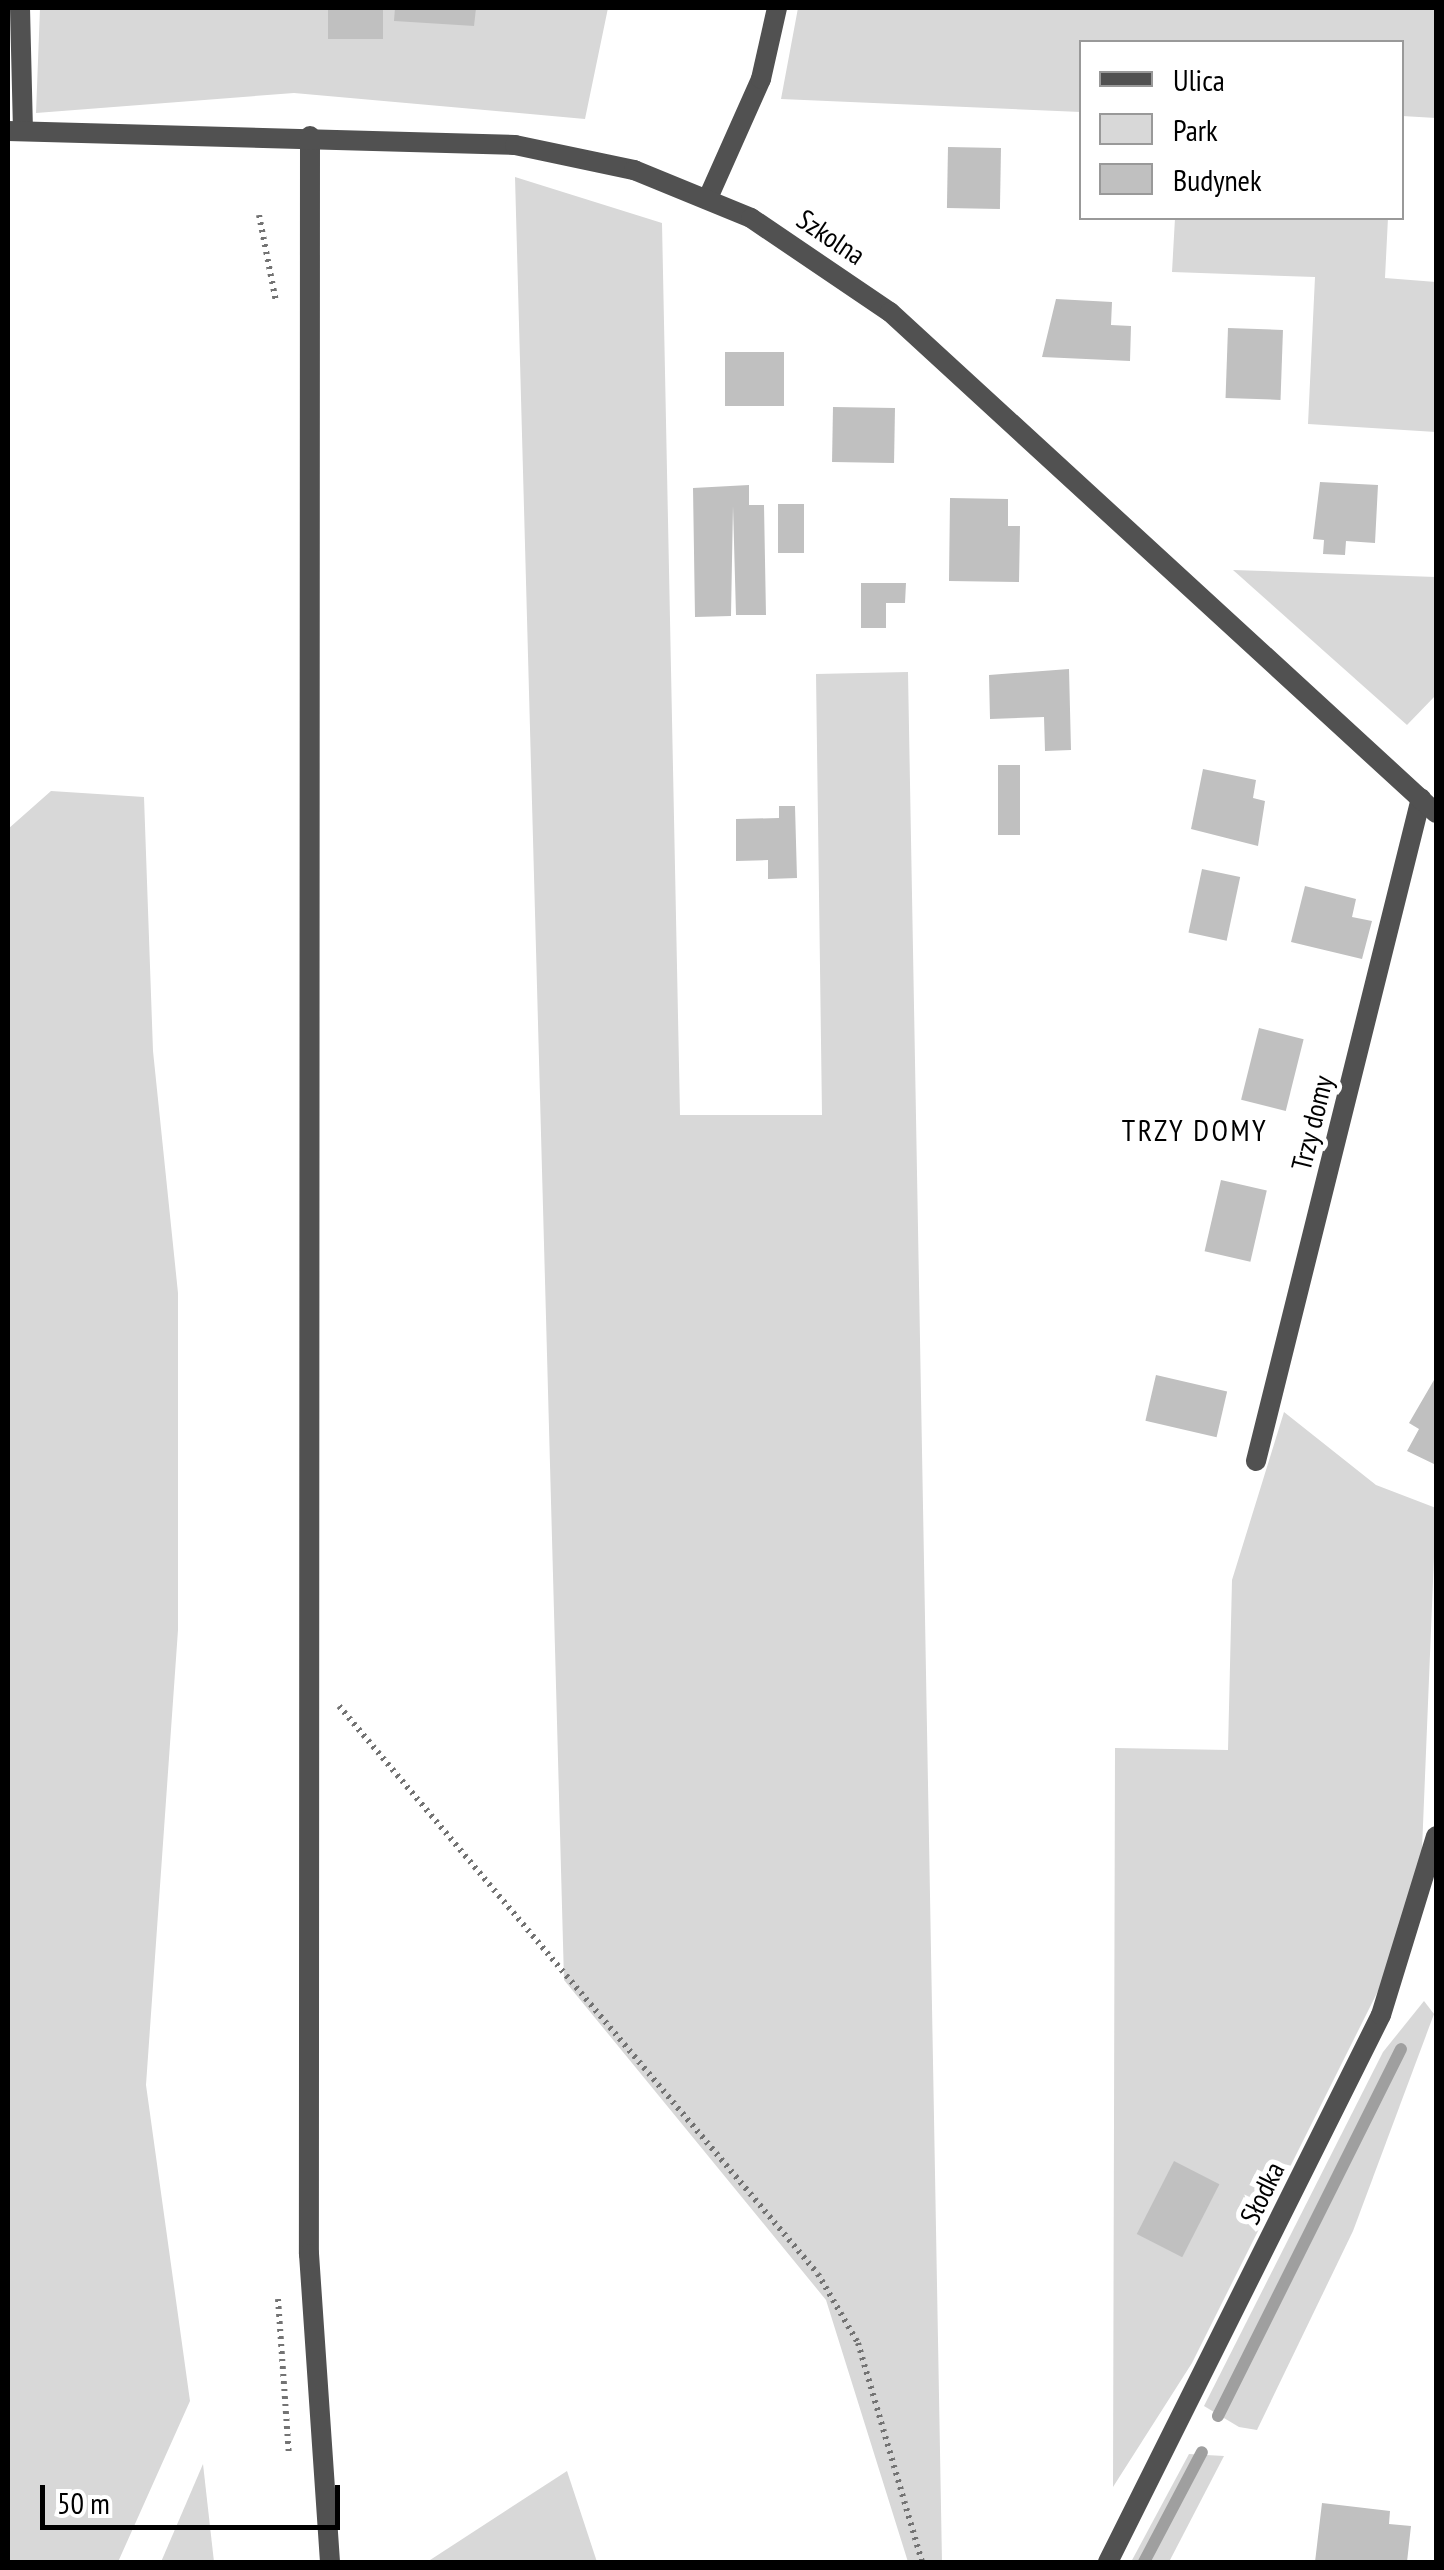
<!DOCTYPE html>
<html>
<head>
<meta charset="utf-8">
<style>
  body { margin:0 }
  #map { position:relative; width:1444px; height:2570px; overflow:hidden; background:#fff; font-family:"PT Sans Narrow",sans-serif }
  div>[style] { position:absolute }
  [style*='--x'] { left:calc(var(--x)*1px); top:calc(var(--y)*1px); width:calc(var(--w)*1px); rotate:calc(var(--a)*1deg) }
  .green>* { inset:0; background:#d8d8d8 }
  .stream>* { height:12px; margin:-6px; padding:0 6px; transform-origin:6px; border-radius:6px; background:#9f9f9f }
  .building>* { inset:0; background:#c0c0c0; transform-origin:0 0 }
  .path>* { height:6px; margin-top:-3px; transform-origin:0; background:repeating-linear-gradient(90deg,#737373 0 2.5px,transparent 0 7.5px) }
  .service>* { height:20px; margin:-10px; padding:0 10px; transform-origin:10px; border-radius:10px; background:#515151 }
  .minor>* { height:20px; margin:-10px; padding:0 10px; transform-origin:10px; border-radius:10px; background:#515151 }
  .tertiary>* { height:20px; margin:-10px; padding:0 10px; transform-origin:10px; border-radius:10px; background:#515151 }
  span { translate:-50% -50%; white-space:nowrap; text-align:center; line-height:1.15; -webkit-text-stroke:10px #fff; paint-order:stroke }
  .street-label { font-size:28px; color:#000 }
  .neighbourhood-label { font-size:30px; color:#000; letter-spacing:2.5px }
  .frame { position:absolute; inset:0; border:10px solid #000; pointer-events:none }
  .legend { position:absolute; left:1079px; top:40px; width:325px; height:180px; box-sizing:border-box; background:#fff; border:2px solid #999; margin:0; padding:12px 18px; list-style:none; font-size:30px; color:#000 }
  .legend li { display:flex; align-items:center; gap:20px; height:50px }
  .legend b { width:50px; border:2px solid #999 }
  .scale { position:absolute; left:40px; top:2485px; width:300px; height:45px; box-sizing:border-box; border:5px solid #000; border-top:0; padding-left:12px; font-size:30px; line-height:35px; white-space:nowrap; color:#000; -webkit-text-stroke:8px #fff; paint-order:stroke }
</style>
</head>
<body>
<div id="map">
  <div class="green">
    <div style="clip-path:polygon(40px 8px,608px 8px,585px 119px,294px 93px,36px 113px)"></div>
    <div style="clip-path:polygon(798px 8px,1436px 8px,1436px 118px,1402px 116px,1402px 42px,1082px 42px,1081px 112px,781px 99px)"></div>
    <div style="clip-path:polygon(515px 177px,662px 223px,680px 1115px,822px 1115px,816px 674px,908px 672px,942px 2562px,908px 2562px,826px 2300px,564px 1980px)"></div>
    <div style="clip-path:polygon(1175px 218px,1388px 218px,1385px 278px,1436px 282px,1436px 432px,1308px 424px,1315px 277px,1172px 272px)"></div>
    <div style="clip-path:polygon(1233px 570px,1436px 577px,1436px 695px,1407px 725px)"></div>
    <div style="clip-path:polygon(51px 791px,144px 797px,153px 1051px,178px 1293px,178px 1630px,146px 2085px,190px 2401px,118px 2562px,8px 2562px,8px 829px)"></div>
    <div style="clip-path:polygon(1284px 1412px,1376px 1485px,1436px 1508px,1421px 1874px,1397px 1953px,1192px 2363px,1113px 2487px,1115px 1748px,1228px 1750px,1232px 1580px)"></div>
    <div style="clip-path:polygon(1424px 2001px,1434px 2014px,1353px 2231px,1257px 2430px,1239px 2427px,1204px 2406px,1383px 2052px)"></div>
    <div style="clip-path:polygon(1189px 2454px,1224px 2456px,1169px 2562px,1131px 2562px)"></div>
    <div style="clip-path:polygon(203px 2464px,214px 2562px,161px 2562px)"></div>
    <div style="clip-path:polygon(567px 2471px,597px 2562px,427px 2562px)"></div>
  </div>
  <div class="stream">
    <div style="--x:1218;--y:2416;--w:410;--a:-63.5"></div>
    <div style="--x:1144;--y:2562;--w:124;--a:-62.2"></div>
  </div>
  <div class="building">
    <div style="left:328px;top:8px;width:55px;height:31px"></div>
    <div style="clip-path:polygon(395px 8px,476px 8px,474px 26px,394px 21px)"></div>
    <div style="left:948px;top:147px;width:53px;height:61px;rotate:1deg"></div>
    <div style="clip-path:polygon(1056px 299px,1112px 302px,1111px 325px,1131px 326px,1130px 361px,1042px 357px)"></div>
    <div style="left:1228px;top:328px;width:55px;height:70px;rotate:2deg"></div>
    <div style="left:784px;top:352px;width:54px;height:59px;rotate:90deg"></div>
    <div style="left:833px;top:407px;width:62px;height:55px;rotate:1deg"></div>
    <div style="clip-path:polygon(1320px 482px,1378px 485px,1375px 543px,1346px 541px,1345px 555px,1323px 554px,1324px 540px,1313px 539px)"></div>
    <div style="clip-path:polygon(749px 485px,749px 505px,764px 505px,766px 615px,736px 615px,733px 506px,731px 616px,695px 617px,693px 488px)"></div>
    <div style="clip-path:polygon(950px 498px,1008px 499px,1008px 526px,1020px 526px,1019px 582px,949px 581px)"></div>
    <div style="left:778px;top:504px;width:26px;height:49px"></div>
    <div style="clip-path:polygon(861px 583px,906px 583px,905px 603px,886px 603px,886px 628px,861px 628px)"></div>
    <div style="clip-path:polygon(1069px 669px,1071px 750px,1045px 751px,1044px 717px,990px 719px,989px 675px)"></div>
    <div style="left:998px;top:765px;width:22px;height:70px"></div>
    <div style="clip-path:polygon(1203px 769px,1256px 780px,1253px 798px,1265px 801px,1258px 846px,1191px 829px)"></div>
    <div style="clip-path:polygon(779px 806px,795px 806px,797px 878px,768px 879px,768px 860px,736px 861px,736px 819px,779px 818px)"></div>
    <div style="left:1202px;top:869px;width:39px;height:65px;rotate:12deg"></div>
    <div style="clip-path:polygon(1305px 886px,1356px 899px,1352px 917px,1372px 921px,1362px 959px,1291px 942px)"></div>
    <div style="left:1259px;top:1028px;width:46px;height:74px;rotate:14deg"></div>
    <div style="left:1221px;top:1180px;width:47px;height:73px;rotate:13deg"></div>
    <div style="left:1156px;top:1375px;width:73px;height:47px;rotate:13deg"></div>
    <div style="clip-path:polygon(1434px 1380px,1436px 1382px,1436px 1465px,1407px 1451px,1419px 1429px,1409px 1423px)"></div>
    <div style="left:1174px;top:2161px;width:51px;height:82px;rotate:27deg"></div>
    <div style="clip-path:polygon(1322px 2503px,1390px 2511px,1389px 2524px,1411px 2526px,1407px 2562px,1315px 2562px)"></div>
  </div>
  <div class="path">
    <div style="--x:259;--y:215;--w:89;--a:78.9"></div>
    <div style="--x:339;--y:1706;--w:743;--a:49.86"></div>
    <div style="--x:818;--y:2274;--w:80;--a:59.9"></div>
    <div style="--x:858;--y:2343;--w:228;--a:73.7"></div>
    <div style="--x:278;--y:2299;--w:157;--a:86"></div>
  </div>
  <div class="service">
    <div style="--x:20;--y:8;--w:123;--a:88.6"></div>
    <div style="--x:310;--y:136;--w:2118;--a:90.03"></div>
    <div style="--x:309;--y:2254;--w:309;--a:86.1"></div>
    <div style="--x:708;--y:198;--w:130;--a:-66"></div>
    <div style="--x:761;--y:79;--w:73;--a:-77.3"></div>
  </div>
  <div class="minor">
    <div style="--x:1256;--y:1461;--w:683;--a:-76.02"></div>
    <div style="--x:1108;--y:2562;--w:611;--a:-63.48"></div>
    <div style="--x:1381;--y:2015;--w:187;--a:-72.9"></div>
  </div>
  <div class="tertiary">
    <div style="--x:8;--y:131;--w:507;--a:1.58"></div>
    <div style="--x:515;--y:145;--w:122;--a:11.9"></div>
    <div style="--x:634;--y:170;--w:126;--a:22.3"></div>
    <div style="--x:751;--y:218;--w:168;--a:34.1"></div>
    <div style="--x:890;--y:312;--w:741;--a:42.54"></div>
  </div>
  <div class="street-label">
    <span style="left:831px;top:237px;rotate:34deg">Szkolna</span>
    <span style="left:1312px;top:1123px;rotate:-76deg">Trzy domy</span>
    <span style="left:1262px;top:2193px;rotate:-64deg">Słodka</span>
  </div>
  <div class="neighbourhood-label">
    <span style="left:1195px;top:1130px">TRZY DOMY</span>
  </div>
  <div class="frame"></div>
  <ul class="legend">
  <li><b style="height:12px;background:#515151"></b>Ulica</li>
  <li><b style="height:28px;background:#d8d8d8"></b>Park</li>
  <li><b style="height:28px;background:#c0c0c0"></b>Budynek</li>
  </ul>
  <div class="scale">50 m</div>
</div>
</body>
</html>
